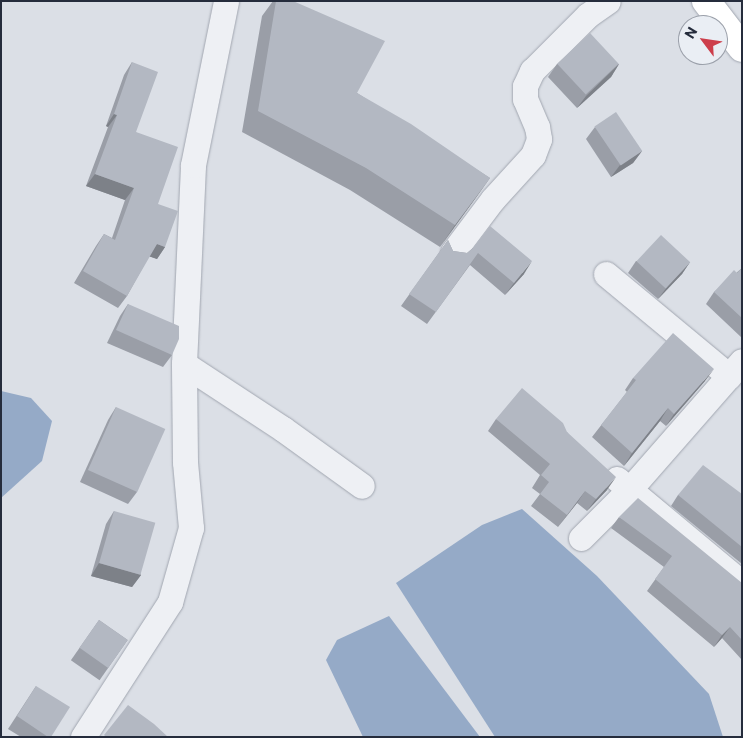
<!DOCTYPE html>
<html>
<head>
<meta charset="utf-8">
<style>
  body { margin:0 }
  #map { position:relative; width:743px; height:738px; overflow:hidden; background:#dbdfe6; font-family:Commissioner,sans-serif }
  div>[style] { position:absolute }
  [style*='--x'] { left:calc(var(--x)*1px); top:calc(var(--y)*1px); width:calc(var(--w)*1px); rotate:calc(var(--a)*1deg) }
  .water>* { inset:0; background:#95aac7 }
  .roads { filter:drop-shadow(0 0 1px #a1a6b0) drop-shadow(0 0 1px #a1a6b0) }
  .minor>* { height:25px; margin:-12.5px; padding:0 12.5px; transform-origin:12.5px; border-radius:12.5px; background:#eef0f4 }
  .primary>* { height:28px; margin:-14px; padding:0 14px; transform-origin:14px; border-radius:14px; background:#fff }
  .wall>* { inset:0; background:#9a9ea7; transform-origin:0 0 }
  .shaded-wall>* { inset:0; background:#7d8188 }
  .building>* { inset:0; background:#b3b8c2; transform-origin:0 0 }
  span { translate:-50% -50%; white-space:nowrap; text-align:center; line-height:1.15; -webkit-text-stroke:4px #eaeef4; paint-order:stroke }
  .frame { position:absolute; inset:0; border:2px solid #252c3c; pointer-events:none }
  .north { position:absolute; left:678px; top:15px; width:50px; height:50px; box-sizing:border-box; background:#eaeef4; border:1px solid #9ba0aa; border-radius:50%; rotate:301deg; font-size:14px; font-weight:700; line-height:20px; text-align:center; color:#252c3c }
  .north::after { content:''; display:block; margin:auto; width:18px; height:22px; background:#cd3e4b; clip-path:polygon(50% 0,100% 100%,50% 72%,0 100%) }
</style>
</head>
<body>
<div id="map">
  <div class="water">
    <div style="clip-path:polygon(1px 391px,31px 398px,52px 421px,42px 461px,1px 498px)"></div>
    <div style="clip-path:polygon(522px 509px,597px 576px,709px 694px,723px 737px,495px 737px,396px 583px,482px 525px)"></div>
    <div style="clip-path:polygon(389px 616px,480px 737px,363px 737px,326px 660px,337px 640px)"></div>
  </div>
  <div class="roads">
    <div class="minor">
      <div style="--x:453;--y:252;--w:66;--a:-53"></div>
      <div style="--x:493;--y:199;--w:59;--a:-47.7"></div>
      <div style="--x:533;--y:155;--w:17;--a:-69"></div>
      <div style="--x:539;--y:139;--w:12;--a:-99"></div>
      <div style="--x:537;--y:127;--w:30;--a:-113"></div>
      <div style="--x:525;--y:99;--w:13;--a:-90"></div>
      <div style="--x:525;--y:86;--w:17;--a:-65"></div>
      <div style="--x:532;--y:71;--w:79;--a:-45"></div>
      <div style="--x:588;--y:15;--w:24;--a:-35"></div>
      <div style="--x:606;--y:274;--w:160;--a:39.7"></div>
      <div style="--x:184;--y:364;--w:118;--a:33.3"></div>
      <div style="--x:283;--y:429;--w:97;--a:35.8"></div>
      <div style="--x:617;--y:479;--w:163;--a:39.8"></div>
      <div style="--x:581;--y:538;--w:68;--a:-45"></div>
      <div style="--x:629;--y:490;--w:171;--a:-48.8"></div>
      <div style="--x:83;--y:737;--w:161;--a:-57.2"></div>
      <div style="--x:170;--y:602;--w:77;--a:-74.2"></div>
      <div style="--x:191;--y:528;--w:66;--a:-95.2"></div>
      <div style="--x:185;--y:462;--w:98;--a:-90.6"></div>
      <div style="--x:184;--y:364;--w:199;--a:-87.4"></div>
      <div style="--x:193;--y:165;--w:167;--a:-78.6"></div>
    </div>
    <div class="primary">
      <div style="--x:706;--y:1;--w:59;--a:52.5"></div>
    </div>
  </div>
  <div class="wall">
    <div style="clip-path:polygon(273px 1px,293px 1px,357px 93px,490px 178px,440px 247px,350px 190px,242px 132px,262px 16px)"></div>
    <div style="clip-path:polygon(132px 62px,136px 132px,158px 204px,165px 247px,157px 259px,149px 256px,127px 296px,118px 308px,74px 283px,96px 246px,104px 234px,112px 238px,125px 200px,86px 186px,108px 127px,106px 126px,124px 75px)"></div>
    <div style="clip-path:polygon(557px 64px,619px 64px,611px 77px,577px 108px,548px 77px)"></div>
    <div style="clip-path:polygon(595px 127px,642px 151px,633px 163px,611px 177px,586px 139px)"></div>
    <div style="clip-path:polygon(448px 240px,453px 251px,467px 253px,473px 248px,524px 274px,505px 295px,470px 265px,427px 324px,401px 306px)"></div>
    <div style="clip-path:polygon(636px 261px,690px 262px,682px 274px,658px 299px,628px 273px)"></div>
    <div style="clip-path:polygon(742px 268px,742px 338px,706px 304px,714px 292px)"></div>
    <div style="clip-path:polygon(128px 304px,172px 355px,163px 367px,107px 343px,120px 316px)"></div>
    <div style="clip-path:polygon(633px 378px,705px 381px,666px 426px,660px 421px,624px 466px,592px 437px,627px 392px,625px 390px)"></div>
    <div style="clip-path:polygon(116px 407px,137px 492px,128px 504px,80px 482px,108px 420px)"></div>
    <div style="clip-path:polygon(496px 419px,567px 432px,607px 490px,587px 511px,577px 503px,558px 527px,531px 506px,540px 494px,532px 488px,540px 475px,488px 431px)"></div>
    <div style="clip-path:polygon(742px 494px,742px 564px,671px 506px,678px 495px)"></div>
    <div style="clip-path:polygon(114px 511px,141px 575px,132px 587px,91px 576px,106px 524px)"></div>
    <div style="clip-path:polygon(619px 517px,742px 583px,742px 660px,722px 638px,714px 647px,647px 591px,664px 567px,611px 528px)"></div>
    <div style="left:99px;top:620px;width:35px;height:49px;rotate:35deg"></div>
    <div style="clip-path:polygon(36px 686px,51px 737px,21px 737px,8px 729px)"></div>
  </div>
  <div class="shaded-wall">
    <div style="clip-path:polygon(619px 64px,611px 77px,577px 108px,586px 96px)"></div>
    <div style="clip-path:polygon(114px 114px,117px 115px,108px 127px,106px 126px)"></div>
    <div style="clip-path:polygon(642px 151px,633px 163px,611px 177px,620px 165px)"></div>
    <div style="clip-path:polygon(95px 174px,134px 188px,125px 200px,86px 186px)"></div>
    <div style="clip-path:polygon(490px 178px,475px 199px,440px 247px,455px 225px)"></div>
    <div style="clip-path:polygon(157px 244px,165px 247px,157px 259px,148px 256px)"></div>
    <div style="clip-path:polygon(532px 261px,524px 274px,505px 295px,514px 283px)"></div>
    <div style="clip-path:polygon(690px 262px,682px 274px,658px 299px,667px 287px)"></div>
    <div style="clip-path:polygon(714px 369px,705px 381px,666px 426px,674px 414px)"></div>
    <div style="clip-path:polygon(668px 408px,660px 421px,624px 466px,632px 453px)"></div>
    <div style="clip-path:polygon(616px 477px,607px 490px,587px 511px,596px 499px)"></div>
    <div style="clip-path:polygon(585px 491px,577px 503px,558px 527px)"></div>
    <div style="clip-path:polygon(99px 563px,141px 575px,132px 587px,91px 576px)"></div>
    <div style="clip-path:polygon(730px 627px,722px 638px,714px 647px,722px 635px)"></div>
  </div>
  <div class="building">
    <div style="clip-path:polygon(276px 1px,293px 1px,385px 41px,357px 93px,411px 124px,490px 178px,455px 225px,366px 168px,258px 111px)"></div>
    <div style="left:590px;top:33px;width:42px;height:45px;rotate:47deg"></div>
    <div style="clip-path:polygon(132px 62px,158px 72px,136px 132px,178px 147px,158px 204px,178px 211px,165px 247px,157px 244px,127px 296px,83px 271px,104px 234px,115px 240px,134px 188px,95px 174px,117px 115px,114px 114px)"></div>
    <div style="left:616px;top:112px;width:47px;height:26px;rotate:56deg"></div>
    <div style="clip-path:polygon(490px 226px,532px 261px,514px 283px,478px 253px,436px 312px,409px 294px,448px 240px,453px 251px,467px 253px,473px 248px)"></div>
    <div style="left:661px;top:235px;width:40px;height:36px;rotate:43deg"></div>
    <div style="clip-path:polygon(742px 268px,742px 318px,714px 292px,734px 270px,737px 273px)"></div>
    <div style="clip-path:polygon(128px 304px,179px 326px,179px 339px,172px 355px,116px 330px)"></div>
    <div style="clip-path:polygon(673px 333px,714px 369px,674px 414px,668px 408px,632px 453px,601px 425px,636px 380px,633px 378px)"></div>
    <div style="clip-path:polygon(522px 388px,563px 423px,567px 432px,616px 477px,596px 499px,585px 491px,567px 515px,540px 494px,549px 482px,541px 475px,550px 464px,496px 419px)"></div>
    <div style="left:116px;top:407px;width:54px;height:69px;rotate:24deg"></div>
    <div style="clip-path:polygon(703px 465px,742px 494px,742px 547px,678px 495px)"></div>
    <div style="clip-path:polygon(638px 498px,742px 583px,742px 640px,730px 627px,722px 635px,655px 579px,672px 556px,619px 517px)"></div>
    <div style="left:114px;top:511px;width:43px;height:54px;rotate:16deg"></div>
    <div style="left:99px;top:620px;width:35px;height:34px;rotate:35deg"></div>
    <div style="clip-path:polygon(36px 686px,70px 707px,51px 737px,48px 737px,17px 716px)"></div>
    <div style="clip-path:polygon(128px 705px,154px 724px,168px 737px,106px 737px,104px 735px)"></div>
  </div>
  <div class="frame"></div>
  <div class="north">N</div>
</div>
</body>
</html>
